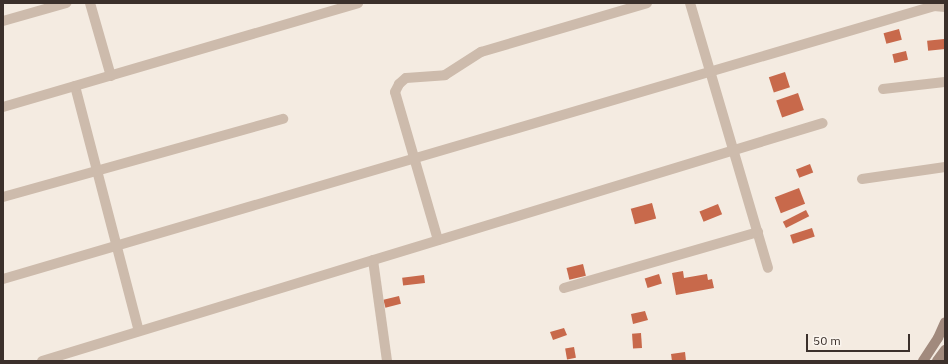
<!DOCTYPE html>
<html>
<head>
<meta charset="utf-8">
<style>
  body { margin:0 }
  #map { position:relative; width:948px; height:364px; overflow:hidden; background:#f4ebe1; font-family:"IBM Plex Sans",sans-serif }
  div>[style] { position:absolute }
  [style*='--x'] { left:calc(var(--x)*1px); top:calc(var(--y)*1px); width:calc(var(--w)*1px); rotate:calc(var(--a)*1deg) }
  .building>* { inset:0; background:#c8694b; transform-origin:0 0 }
  .street>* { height:10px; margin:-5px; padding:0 5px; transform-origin:5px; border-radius:5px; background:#cdbbac }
  .secondary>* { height:10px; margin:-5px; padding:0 5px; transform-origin:5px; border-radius:5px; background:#a18a7d }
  span { translate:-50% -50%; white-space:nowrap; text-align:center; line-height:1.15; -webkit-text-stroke:3px #fbf5ee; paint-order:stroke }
  .frame { position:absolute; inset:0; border:4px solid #3b302b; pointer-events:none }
  .scale { position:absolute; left:806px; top:334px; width:104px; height:18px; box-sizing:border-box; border:2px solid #3b302b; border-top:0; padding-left:5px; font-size:12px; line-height:14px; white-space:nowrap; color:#3b302b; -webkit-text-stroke:3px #fbf5ee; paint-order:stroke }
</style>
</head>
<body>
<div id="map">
  <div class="building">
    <div style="left:899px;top:29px;width:11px;height:16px;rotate:75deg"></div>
    <div style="left:944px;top:39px;width:10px;height:17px;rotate:84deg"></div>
    <div style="left:906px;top:51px;width:9px;height:14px;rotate:77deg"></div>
    <div style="left:785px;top:72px;width:16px;height:17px;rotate:72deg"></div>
    <div style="left:798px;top:93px;width:18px;height:23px;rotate:71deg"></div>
    <div style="left:810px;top:164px;width:9px;height:15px;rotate:69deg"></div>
    <div style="left:799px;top:188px;width:17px;height:26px;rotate:69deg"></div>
    <div style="left:652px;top:203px;width:16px;height:22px;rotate:75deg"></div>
    <div style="left:718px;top:204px;width:11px;height:20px;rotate:68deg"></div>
    <div style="left:806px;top:210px;width:7px;height:26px;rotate:63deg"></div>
    <div style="left:812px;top:228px;width:9px;height:23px;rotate:72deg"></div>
    <div style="left:583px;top:264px;width:12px;height:17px;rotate:76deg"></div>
    <div style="clip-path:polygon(683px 271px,684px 278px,707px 274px,708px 280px,712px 279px,714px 288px,676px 295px,672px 273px)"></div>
    <div style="left:659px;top:274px;width:10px;height:15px;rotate:73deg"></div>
    <div style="left:424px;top:275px;width:8px;height:22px;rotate:83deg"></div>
    <div style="left:399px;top:296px;width:8px;height:16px;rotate:76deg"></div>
    <div style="clip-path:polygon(645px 311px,648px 320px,633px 324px,631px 314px)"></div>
    <div style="clip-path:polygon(564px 328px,567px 335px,553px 340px,550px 332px)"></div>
    <div style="left:641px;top:333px;width:15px;height:9px;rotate:86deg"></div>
    <div style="left:574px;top:347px;width:11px;height:9px;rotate:80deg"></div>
    <div style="clip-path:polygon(685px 352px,686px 361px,672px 361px,671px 354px)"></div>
  </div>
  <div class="street">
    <div style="--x:90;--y:3;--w:76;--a:74"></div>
    <div style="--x:690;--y:3;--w:276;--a:73.6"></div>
    <div style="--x:3;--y:21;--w:66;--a:-15.9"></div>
    <div style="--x:75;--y:86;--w:253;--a:75.4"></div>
    <div style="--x:883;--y:89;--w:62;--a:-6.4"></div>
    <div style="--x:3;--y:107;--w:370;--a:-16.3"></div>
    <div style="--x:862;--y:179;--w:84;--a:-8.2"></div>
    <div style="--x:3;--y:197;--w:291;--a:-15.6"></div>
    <div style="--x:438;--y:240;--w:154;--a:-106.2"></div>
    <div style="--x:395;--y:92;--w:9;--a:-63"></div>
    <div style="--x:399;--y:84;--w:9;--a:-41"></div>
    <div style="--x:406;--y:78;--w:39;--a:-4"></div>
    <div style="--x:445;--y:75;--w:43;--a:-32.6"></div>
    <div style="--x:481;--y:52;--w:173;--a:-16.4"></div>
    <div style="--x:373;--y:260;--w:102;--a:82.1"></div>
    <div style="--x:3;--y:279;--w:970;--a:-16.34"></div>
    <div style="--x:934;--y:6;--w:11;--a:5"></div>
    <div style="--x:564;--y:288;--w:202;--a:-16.1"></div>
    <div style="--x:42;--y:361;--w:816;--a:-16.95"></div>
  </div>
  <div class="secondary">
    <div style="--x:923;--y:361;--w:27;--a:-57"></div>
    <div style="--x:938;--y:338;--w:17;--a:-66"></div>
    <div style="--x:937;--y:361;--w:14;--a:-54"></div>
  </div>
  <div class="frame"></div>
  <div class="scale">50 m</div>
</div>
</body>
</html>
